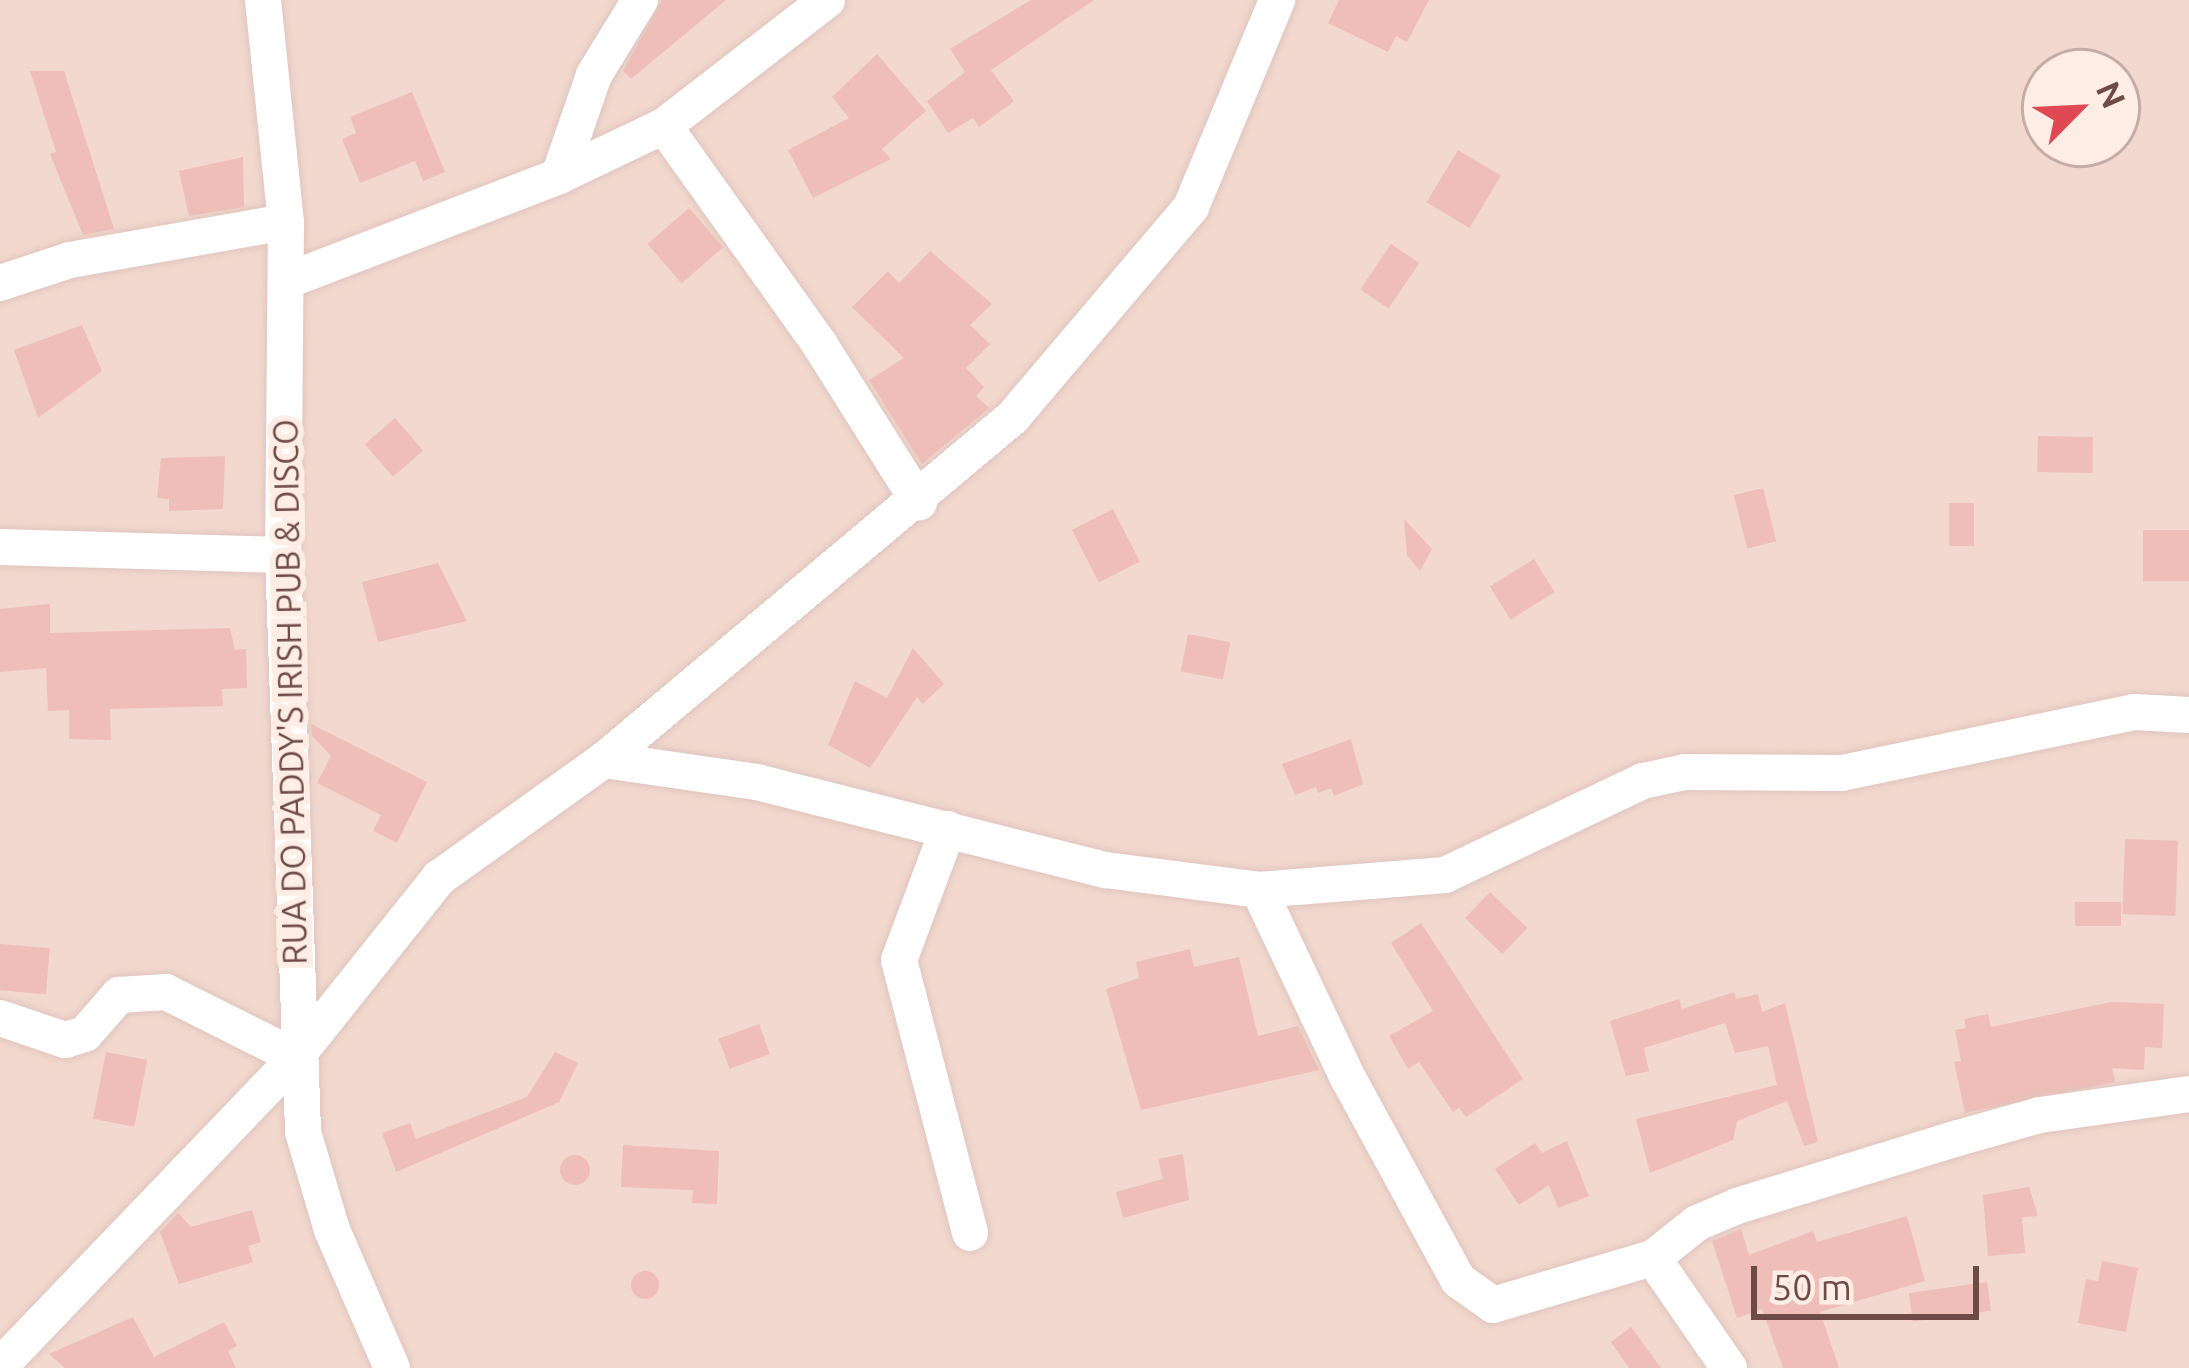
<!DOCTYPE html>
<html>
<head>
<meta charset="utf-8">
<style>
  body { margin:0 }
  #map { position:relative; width:2189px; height:1368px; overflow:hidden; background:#fbe8df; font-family:Ubuntu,sans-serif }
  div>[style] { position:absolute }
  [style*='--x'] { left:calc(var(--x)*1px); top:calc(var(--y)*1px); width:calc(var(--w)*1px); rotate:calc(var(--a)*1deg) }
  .residential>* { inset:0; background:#f2d8ce }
  .building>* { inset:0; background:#efbeb8; transform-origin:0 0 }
  .round { border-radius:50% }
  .roads { filter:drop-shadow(0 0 3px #e0c5bf) drop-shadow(0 0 3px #e0c5bf) }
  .minor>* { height:36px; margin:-18px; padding:0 18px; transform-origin:18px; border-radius:18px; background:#fff }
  span { translate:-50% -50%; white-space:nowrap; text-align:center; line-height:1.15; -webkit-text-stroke:12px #feede5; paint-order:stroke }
  .street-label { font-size:33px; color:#6f4b48 }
  .north { position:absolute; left:2021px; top:48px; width:120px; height:120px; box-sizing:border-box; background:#feede5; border:3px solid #c5aca6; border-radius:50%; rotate:66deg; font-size:33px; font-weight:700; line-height:48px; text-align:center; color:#6f4b48 }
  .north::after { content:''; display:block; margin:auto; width:42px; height:54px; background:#e04953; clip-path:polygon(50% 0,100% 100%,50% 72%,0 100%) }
  .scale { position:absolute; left:1751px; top:1266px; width:228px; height:54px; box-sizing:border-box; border:6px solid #6f4b48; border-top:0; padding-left:15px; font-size:36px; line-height:42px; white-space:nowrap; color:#6f4b48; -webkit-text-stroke:9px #feede5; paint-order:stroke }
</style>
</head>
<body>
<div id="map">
  <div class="residential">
    <div style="clip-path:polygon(evenodd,0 0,2189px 0,2189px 1368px,0 1368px,0 0,2045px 72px,2117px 72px,2117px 144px,2045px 144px,2045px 72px)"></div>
  </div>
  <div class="building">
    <div style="clip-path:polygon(662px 0,726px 0,631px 79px,623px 71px)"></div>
    <div style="clip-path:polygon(1031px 0,1094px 0,991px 70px,1014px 101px,979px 127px,973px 118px,948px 133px,927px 101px,965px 72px,950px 49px)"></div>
    <div style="clip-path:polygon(1339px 0,1429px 0,1407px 42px,1396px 36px,1388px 52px,1328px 23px)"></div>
    <div style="clip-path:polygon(877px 54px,926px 111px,882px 149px,891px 159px,813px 198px,788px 150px,849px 118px,832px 97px)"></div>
    <div style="clip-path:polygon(30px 71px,64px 71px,114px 229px,83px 235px,50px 154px,56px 152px)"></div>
    <div style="clip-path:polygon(412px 92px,445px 172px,423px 181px,415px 161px,360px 183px,342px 139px,356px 133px,350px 117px)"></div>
    <div style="left:1458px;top:150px;width:50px;height:61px;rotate:31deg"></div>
    <div style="clip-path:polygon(243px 157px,244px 207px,189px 216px,179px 171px)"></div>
    <div style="left:689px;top:208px;width:52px;height:55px;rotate:49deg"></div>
    <div style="left:1391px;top:244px;width:34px;height:55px;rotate:34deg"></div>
    <div style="clip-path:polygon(930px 251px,992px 304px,970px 325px,990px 344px,966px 368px,984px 387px,976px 396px,989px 408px,922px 464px,869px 380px,904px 358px,852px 307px,888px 271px,899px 283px)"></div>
    <div style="clip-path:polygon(82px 325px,102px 371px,38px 418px,14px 350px)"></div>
    <div style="left:395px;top:418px;width:43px;height:40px;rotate:49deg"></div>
    <div style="left:2038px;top:436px;width:55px;height:36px;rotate:1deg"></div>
    <div style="clip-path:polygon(225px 456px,223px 509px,169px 511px,169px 499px,157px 498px,161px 458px)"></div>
    <div style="left:1763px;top:488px;width:55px;height:30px;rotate:76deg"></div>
    <div style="left:1974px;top:503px;width:43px;height:25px;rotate:90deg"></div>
    <div style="left:1113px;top:509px;width:59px;height:46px;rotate:63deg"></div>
    <div style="clip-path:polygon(1404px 519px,1432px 549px,1420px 571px,1407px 555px)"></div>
    <div style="left:2189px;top:530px;width:51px;height:46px;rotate:90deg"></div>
    <div style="left:1534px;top:559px;width:39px;height:52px;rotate:58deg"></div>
    <div style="clip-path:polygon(438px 563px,467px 621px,378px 642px,362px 582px)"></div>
    <div style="clip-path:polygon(50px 604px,50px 633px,230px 628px,235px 650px,246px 649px,247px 688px,222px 689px,223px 706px,110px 709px,111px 740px,69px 739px,69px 710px,48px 711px,46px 668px,0 672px,0 609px)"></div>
    <div style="left:1188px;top:634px;width:43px;height:38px;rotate:11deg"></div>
    <div style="clip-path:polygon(913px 648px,944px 684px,923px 704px,917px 697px,870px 768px,828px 745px,855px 681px,887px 698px)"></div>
    <div style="clip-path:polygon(311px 724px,427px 782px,397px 843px,373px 831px,381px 815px,317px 783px,331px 756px,312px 736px)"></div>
    <div style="clip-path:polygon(1351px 739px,1363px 784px,1334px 796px,1331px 788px,1318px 793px,1316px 787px,1295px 795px,1282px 764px)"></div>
    <div style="left:2125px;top:839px;width:53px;height:75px;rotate:2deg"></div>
    <div style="left:1490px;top:892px;width:52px;height:36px;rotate:44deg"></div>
    <div style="left:2121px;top:902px;width:24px;height:46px;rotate:90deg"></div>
    <div style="clip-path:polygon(1421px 923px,1523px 1079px,1466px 1117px,1459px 1108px,1453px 1112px,1419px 1062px,1408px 1069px,1389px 1036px,1433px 1011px,1391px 943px)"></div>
    <div style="left:0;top:944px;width:50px;height:46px;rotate:5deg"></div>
    <div style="clip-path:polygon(1190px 949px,1194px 967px,1239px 957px,1258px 1036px,1298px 1026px,1319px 1070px,1141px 1110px,1106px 989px,1139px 978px,1136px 962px)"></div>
    <div style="clip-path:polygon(1734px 992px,1736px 999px,1758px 994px,1762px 1012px,1785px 1003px,1818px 1142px,1804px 1146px,1787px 1101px,1737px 1121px,1733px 1140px,1650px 1173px,1636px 1119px,1777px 1085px,1768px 1046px,1735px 1053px,1725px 1023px,1644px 1048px,1649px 1071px,1626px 1076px,1610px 1021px,1679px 999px,1682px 1009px)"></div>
    <div style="clip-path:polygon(2111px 1002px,2164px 1004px,2162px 1048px,2145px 1047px,2144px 1070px,2112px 1068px,2115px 1082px,1965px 1113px,1954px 1062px,1961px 1061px,1955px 1030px,1966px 1028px,1964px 1019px,1988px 1014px,1991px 1027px)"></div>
    <div style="left:759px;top:1024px;width:32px;height:43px;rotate:70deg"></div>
    <div style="left:106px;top:1052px;width:42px;height:68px;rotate:11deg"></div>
    <div style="clip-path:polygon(555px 1052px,578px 1063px,559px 1102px,396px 1172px,382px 1133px,410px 1123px,416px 1139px,527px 1097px)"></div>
    <div style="clip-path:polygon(1567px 1141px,1589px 1196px,1558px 1208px,1549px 1185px,1519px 1205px,1495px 1169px,1535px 1143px,1542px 1153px)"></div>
    <div style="clip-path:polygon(623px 1145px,719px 1151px,717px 1204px,692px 1203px,693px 1190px,621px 1187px)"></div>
    <div style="clip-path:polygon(1183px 1154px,1189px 1200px,1123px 1218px,1116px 1192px,1163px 1179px,1158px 1159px)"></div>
    <div class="round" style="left:560px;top:1155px;width:30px;height:30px"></div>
    <div style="clip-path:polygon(2029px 1187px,2038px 1216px,2022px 1217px,2025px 1253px,1988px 1256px,1983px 1195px)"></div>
    <div style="clip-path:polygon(252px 1210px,261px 1242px,248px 1246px,253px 1262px,179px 1284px,160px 1232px,178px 1213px,191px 1227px)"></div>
    <div style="clip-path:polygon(1907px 1216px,1925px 1281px,1820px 1312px,1839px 1368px,1783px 1368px,1762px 1309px,1737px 1318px,1712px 1241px,1741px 1229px,1749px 1255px,1813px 1231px,1817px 1242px)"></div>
    <div style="clip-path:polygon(2102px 1261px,2138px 1268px,2126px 1332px,2078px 1323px,2086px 1279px,2098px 1281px)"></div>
    <div class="round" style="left:631px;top:1271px;width:28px;height:28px"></div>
    <div style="left:1987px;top:1282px;width:29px;height:79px;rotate:82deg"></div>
    <div style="clip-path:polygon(133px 1317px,154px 1357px,224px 1322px,237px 1346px,228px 1351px,236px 1368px,65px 1368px,49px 1354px)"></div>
    <div style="clip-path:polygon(1631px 1327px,1661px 1368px,1629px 1368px,1611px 1342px)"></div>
  </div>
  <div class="roads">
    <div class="minor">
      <div style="--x:263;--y:0;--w:223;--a:84.1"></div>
      <div style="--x:286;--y:222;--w:333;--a:90.5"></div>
      <div style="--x:283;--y:555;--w:577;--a:88.01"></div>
      <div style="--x:303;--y:1132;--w:102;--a:73.5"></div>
      <div style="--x:332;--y:1230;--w:150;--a:66.5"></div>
      <div style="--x:664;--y:126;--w:269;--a:54.5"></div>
      <div style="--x:820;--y:345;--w:186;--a:57.8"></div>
      <div style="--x:559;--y:176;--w:107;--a:-70.9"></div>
      <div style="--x:594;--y:75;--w:88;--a:-58.5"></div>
      <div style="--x:286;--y:281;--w:292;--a:-21"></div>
      <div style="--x:559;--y:176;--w:116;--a:-25.5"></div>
      <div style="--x:664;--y:126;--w:206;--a:-37.7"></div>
      <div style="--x:0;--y:283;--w:74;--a:-18.2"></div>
      <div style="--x:70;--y:260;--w:219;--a:-10"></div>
      <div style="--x:0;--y:547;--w:283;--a:1.6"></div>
      <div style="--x:604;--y:760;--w:155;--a:8.2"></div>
      <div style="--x:757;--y:782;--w:360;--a:14.2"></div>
      <div style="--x:1106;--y:870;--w:154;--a:7.4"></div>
      <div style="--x:1259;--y:890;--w:187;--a:-4.6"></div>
      <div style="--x:1445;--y:875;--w:219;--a:-25.4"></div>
      <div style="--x:1643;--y:781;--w:43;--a:-12.1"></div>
      <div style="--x:1685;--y:772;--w:157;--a:0.4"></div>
      <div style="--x:1842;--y:773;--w:298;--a:-11.8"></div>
      <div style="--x:2134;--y:712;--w:55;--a:3.1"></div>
      <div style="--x:948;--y:829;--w:140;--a:110.5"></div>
      <div style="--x:899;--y:960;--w:282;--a:75.4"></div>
      <div style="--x:1259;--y:890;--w:208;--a:64.7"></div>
      <div style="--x:1348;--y:1078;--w:230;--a:61.4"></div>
      <div style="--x:1458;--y:1280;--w:43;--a:35.5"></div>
      <div style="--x:1493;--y:1305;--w:167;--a:-16.4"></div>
      <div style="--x:1653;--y:1258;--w:56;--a:-38.5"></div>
      <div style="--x:1697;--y:1223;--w:43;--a:-23"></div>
      <div style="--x:1737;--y:1206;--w:231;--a:-17.1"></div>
      <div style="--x:1958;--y:1138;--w:85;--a:-15.7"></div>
      <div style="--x:2040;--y:1115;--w:150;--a:-8"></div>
      <div style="--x:0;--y:1018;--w:69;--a:18.7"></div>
      <div style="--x:65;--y:1040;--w:21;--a:-17"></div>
      <div style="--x:85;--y:1034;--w:52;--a:-48.9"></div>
      <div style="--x:119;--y:995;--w:47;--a:-3.7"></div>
      <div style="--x:166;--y:992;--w:145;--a:26.6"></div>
      <div style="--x:1653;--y:1258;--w:134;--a:55.4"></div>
      <div style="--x:0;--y:1366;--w:428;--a:-46.2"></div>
      <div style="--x:296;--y:1057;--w:229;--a:-51.4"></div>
      <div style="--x:439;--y:878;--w:203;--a:-35.6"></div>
      <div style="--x:604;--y:760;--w:534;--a:-39.98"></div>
      <div style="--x:1013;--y:417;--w:275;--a:-49.7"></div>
      <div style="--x:1191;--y:207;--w:224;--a:-67.4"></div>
    </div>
  </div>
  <div class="street-label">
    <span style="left:290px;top:692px;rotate:-91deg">RUA DO PADDY'S IRISH PUB &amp; DISCO</span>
  </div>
  <div class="north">N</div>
  <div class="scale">50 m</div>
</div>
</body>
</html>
